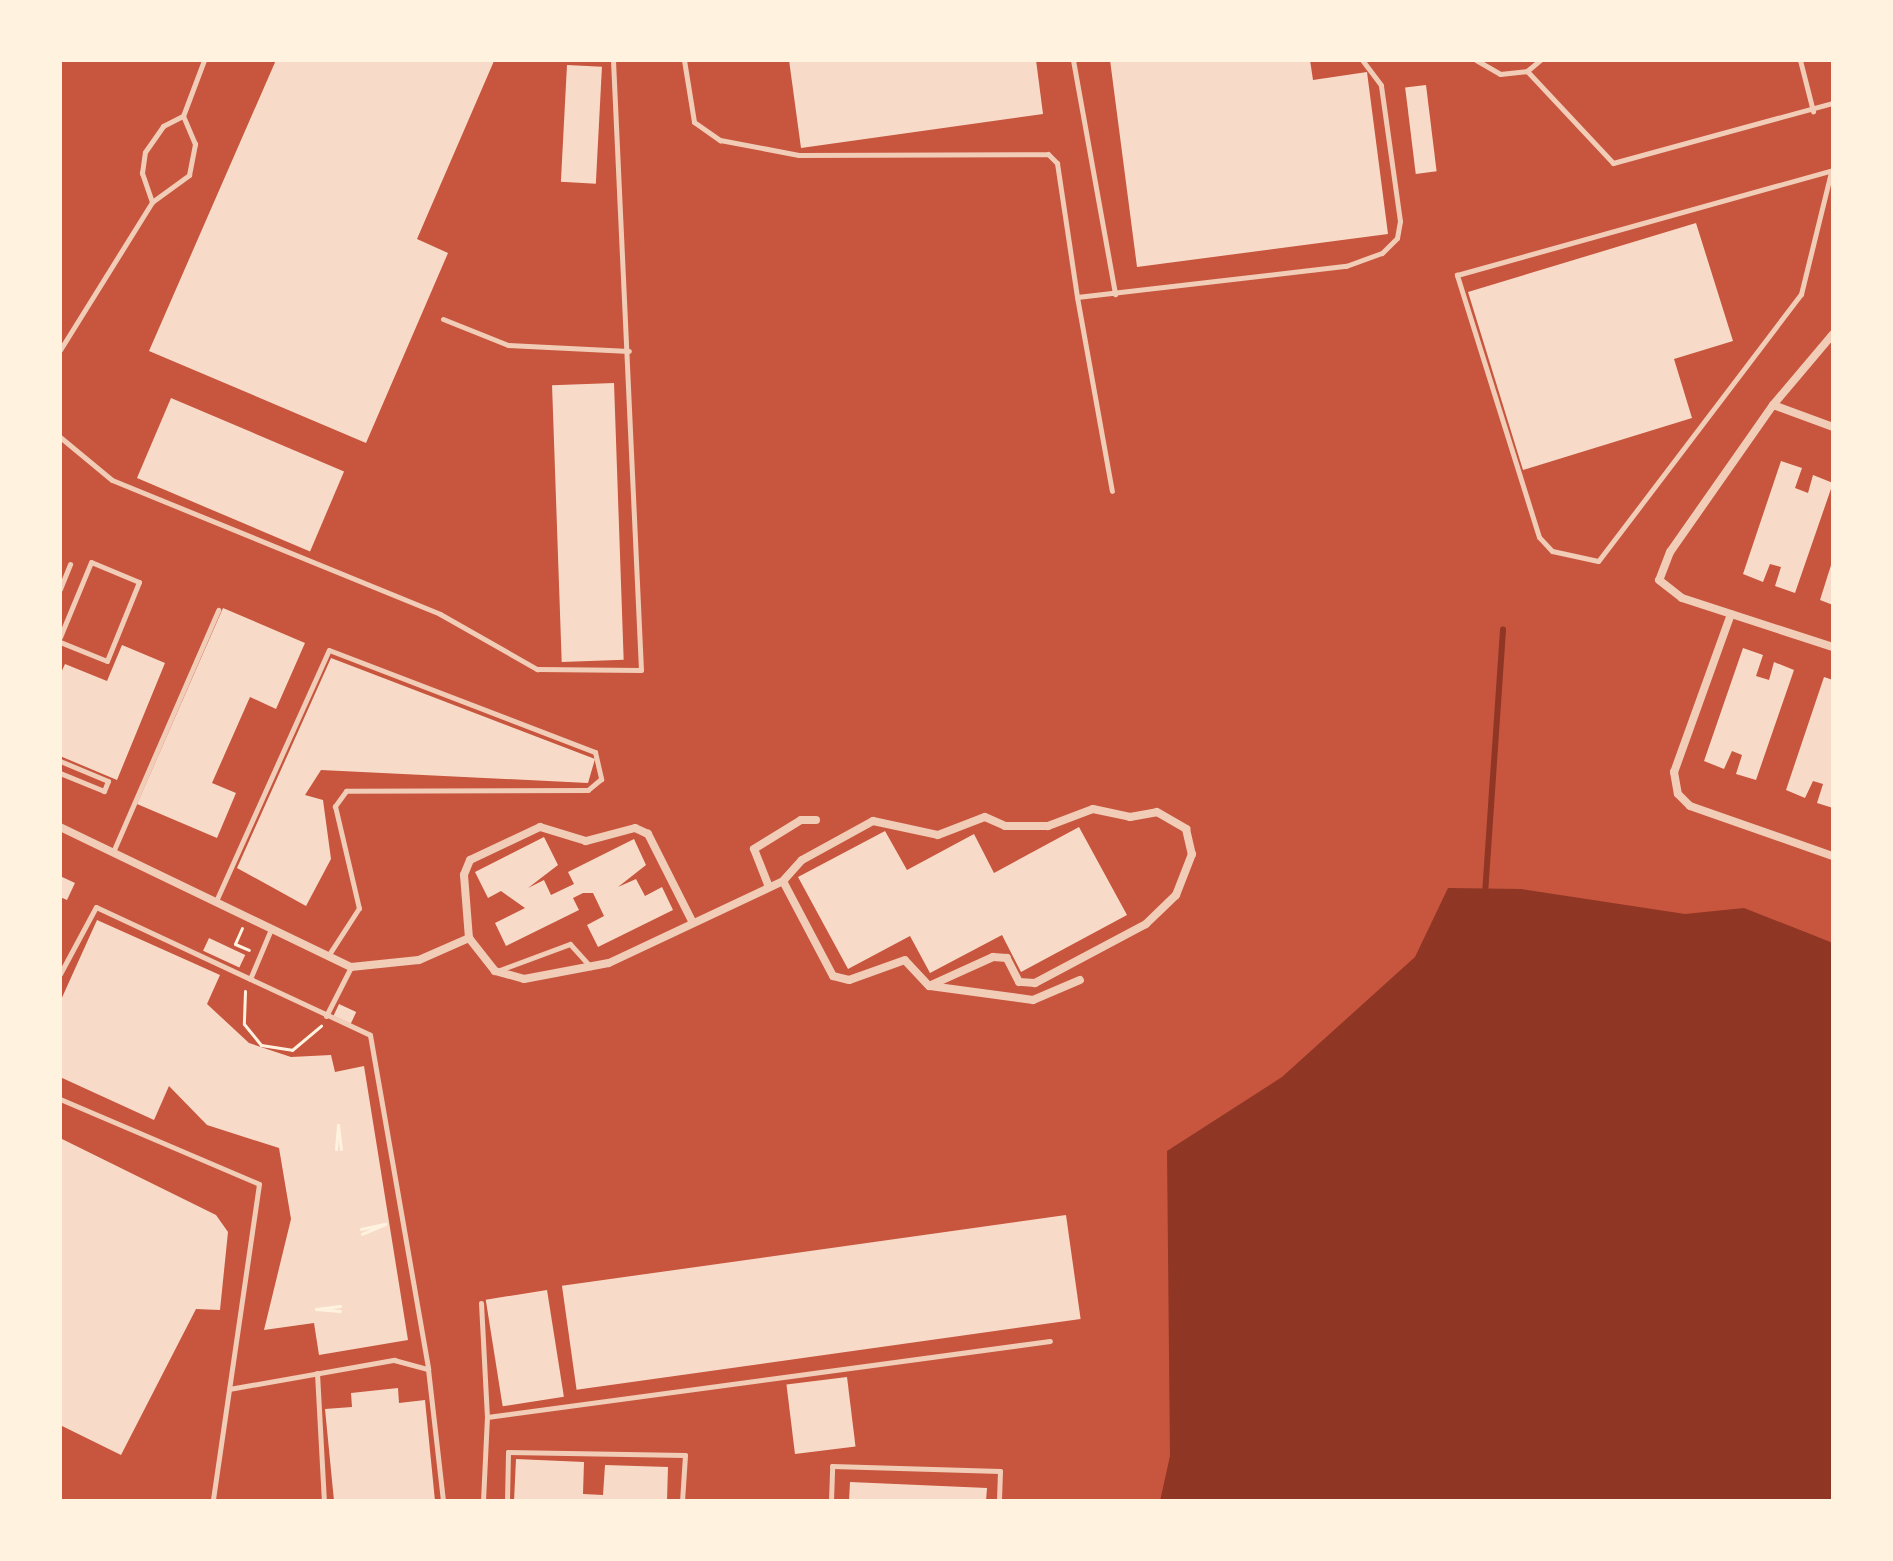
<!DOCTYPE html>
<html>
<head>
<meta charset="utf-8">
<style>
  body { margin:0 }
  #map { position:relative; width:1893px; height:1561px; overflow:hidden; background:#c8553d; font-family:Cabin,sans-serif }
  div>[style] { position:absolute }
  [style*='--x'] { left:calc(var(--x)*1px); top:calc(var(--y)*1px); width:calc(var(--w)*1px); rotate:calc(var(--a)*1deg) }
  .water>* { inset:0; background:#8f3625 }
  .stream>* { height:6px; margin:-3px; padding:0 3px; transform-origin:3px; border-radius:3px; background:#8f3625 }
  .building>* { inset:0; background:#f7dbc8; transform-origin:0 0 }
  .path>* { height:3px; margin:-1.5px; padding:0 1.5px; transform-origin:1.5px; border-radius:1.5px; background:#fff3e0 }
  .service>* { height:5px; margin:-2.5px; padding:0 2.5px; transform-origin:2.5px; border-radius:2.5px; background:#f1ccb7 }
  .minor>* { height:8px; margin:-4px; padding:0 4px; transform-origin:4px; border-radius:4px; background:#f1ccb7 }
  span { translate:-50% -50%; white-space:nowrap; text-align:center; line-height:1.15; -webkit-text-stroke:8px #fff3e0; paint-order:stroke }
  .frame { position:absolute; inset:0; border:62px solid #fff3e0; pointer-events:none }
</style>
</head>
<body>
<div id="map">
  <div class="water">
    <div style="clip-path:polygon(1448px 888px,1521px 889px,1685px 914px,1744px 908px,1833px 943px,1833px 1501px,1160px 1501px,1170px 1456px,1167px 1151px,1282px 1077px,1415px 957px)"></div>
  </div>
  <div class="stream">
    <div style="--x:1485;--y:894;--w:265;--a:-86.1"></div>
  </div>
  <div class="building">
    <div style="clip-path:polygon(276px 60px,494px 61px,417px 239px,448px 253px,366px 443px,149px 351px)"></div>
    <div style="clip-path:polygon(789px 60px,1036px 60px,1043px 114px,801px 148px)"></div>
    <div style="clip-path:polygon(1110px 60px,1310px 60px,1313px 80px,1367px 72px,1388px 234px,1137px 267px)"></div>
    <div style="left:567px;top:65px;width:35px;height:117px;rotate:3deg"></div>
    <div style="left:1426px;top:85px;width:87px;height:21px;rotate:83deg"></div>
    <div style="clip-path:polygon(1696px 223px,1733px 341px,1674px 359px,1692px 418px,1523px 470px,1468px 292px)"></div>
    <div style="left:614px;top:383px;width:277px;height:62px;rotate:88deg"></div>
    <div style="left:171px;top:398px;width:188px;height:87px;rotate:23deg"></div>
    <div style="clip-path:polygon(1781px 461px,1802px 468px,1795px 488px,1808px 493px,1813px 475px,1833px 483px,1795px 593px,1775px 586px,1781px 567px,1770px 564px,1763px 582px,1743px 574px)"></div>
    <div style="clip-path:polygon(1832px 562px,1833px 562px,1833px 605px,1820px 600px)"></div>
    <div style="clip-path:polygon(223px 608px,305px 643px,276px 709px,250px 697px,212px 783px,236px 793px,217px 838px,137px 804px)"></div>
    <div style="clip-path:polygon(122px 645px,165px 663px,117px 780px,60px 756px,60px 675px,65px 664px,107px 681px)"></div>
    <div style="clip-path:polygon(1743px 648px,1763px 655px,1756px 676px,1769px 680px,1774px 662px,1794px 670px,1756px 780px,1736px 774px,1742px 755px,1732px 751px,1724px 769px,1704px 761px)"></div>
    <div style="clip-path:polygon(331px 658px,595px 759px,588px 783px,321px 770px,305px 795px,323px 800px,331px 859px,306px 906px,237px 868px)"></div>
    <div style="clip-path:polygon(1824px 677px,1833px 680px,1833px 808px,1817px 803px,1823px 784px,1813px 781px,1805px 798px,1786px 790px)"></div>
    <div style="clip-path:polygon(1079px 827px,1127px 915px,1021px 972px,1002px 935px,930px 973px,910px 936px,848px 969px,798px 877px,885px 831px,907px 870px,974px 834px,994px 873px)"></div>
    <div style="clip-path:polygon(544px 837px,558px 865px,528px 888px,544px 880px,551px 895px,574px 884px,568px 872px,634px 839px,646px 865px,618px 887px,636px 879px,645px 896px,662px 887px,673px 910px,598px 947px,587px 925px,604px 916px,593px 893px,583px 893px,573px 898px,579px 910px,506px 946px,495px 923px,525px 908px,501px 891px,488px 898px,475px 872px)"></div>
    <div style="clip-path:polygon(60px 876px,75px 883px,67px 900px,60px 897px)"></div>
    <div style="clip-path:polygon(97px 920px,220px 975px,207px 1004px,249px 1043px,291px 1057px,331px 1055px,335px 1072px,364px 1066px,408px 1340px,319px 1355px,314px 1323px,264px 1330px,291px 1219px,279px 1148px,207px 1125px,169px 1086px,154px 1120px,60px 1077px,60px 1002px)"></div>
    <div style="left:209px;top:938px;width:40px;height:14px;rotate:25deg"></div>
    <div style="left:339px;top:1004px;width:19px;height:13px;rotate:25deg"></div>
    <div style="clip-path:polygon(60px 1138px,216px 1215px,228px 1232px,220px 1310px,196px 1309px,121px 1455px,60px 1425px)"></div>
    <div style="left:1066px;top:1215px;width:105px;height:509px;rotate:82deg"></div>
    <div style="left:547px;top:1290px;width:108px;height:62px;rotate:81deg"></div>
    <div style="left:847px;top:1377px;width:70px;height:61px;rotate:83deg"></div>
    <div style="clip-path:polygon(398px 1388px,399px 1403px,425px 1400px,435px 1501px,334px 1501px,325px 1409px,352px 1407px,351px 1393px)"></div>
    <div style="clip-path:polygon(516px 1459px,584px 1462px,583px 1494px,603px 1495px,605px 1465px,668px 1467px,667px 1501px,514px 1501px)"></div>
    <div style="clip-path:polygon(850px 1482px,987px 1488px,986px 1501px,849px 1501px)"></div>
  </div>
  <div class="path">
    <div style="--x:242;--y:928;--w:17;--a:114"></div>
    <div style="--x:235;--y:944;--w:15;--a:23"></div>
    <div style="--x:245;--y:991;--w:33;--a:92"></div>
    <div style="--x:244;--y:1024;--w:27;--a:51"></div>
    <div style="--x:261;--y:1045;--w:31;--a:9"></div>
    <div style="--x:292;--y:1050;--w:38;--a:-40"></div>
    <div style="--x:336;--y:1149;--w:24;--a:-85"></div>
    <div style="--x:338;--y:1125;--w:24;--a:83"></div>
    <div style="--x:361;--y:1229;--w:25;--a:-12"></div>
    <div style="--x:385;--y:1224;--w:25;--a:157"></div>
    <div style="--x:340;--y:1306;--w:24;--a:173"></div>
    <div style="--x:316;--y:1309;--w:24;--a:5"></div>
  </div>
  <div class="service">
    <div style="--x:684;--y:60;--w:63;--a:80.8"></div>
    <div style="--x:694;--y:122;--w:32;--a:35"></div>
    <div style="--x:720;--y:140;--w:80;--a:10.8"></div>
    <div style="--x:799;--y:155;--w:249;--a:-0.2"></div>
    <div style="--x:1048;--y:154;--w:13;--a:45"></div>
    <div style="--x:1057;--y:163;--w:135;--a:81.5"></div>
    <div style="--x:1077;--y:297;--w:271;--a:-6.6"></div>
    <div style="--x:1346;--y:266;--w:38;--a:-20"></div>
    <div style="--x:1382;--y:253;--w:21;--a:-45"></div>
    <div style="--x:1397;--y:238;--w:17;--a:-80"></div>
    <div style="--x:1400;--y:221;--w:137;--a:-98"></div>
    <div style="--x:1381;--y:85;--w:31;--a:-127"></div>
    <div style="--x:1073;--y:60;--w:238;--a:79.8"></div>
    <div style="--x:1476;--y:60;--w:28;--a:30"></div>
    <div style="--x:1500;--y:74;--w:27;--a:-6"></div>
    <div style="--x:1527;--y:71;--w:17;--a:-40"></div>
    <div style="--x:1800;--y:60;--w:53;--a:75.7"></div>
    <div style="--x:1527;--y:71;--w:126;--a:46.9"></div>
    <div style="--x:1613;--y:163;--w:228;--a:-15.3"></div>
    <div style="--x:1831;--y:172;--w:126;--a:103.8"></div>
    <div style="--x:1801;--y:294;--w:335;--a:127.2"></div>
    <div style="--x:1598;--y:561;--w:47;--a:-167.7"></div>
    <div style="--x:1552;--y:551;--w:19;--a:-133"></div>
    <div style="--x:1539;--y:537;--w:275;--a:-107.4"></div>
    <div style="--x:1457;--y:275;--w:390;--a:-15.6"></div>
    <div style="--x:152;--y:202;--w:31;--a:-109"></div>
    <div style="--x:142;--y:173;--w:21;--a:-82"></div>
    <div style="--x:145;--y:152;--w:32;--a:-55"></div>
    <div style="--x:163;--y:126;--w:22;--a:-27"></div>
    <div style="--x:183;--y:116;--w:60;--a:-69.4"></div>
    <div style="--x:1077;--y:297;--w:197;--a:79.8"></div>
    <div style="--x:443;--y:319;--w:70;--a:21.8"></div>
    <div style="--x:508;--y:345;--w:121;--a:2.8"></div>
    <div style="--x:60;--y:350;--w:174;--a:-58.1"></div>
    <div style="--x:152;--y:202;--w:46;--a:-36.1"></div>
    <div style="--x:189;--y:175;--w:32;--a:-79"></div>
    <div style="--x:195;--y:144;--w:30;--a:-113"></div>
    <div style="--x:60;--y:437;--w:67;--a:39.6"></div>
    <div style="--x:112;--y:480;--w:354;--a:22.2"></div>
    <div style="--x:440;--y:614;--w:112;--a:29.6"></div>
    <div style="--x:537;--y:669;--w:104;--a:0.6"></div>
    <div style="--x:641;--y:670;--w:611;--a:-92.63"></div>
    <div style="--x:60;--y:589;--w:27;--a:-68"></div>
    <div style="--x:60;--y:637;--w:81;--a:-67.5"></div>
    <div style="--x:91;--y:562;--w:52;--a:22.6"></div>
    <div style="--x:139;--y:582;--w:85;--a:112.1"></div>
    <div style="--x:107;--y:661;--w:51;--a:-158"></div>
    <div style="--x:60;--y:761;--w:52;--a:22.6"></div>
    <div style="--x:108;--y:781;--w:11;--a:112"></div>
    <div style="--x:104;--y:791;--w:48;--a:-157.8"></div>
    <div style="--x:113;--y:852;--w:264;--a:-66.5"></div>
    <div style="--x:216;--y:901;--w:275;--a:-65.8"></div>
    <div style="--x:329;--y:650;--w:285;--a:21"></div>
    <div style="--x:595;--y:752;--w:28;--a:77"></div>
    <div style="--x:601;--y:779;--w:17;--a:140"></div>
    <div style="--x:588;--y:790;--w:242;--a:179.8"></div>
    <div style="--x:346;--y:791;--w:19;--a:126"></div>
    <div style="--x:335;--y:806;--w:105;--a:76.8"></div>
    <div style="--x:359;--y:908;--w:57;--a:122.9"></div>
    <div style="--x:497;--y:971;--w:78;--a:-20.3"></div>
    <div style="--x:570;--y:944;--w:31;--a:48"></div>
    <div style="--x:60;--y:974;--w:76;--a:-61.8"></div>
    <div style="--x:96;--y:907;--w:302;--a:25"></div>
    <div style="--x:370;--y:1035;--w:339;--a:80.1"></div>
    <div style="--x:428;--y:1369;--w:133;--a:83.5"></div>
    <div style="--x:250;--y:979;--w:54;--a:-67.2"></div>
    <div style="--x:326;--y:1016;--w:55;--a:-63"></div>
    <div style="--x:60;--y:1099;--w:216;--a:23.1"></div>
    <div style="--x:259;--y:1184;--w:320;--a:98.3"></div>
    <div style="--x:481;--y:1303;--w:114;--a:87"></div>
    <div style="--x:317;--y:1373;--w:128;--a:86.9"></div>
    <div style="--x:229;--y:1389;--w:168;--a:-10"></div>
    <div style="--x:394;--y:1360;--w:35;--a:15"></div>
    <div style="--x:483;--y:1501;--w:84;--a:-87.3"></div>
    <div style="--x:487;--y:1417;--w:568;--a:-7.69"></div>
    <div style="--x:507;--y:1501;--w:49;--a:-88.8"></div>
    <div style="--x:508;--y:1452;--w:177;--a:1"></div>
    <div style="--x:685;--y:1455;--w:46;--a:93.7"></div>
    <div style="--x:831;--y:1501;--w:35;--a:-88"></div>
    <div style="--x:832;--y:1466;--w:168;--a:1.7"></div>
    <div style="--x:1000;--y:1471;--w:30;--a:92"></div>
  </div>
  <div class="minor">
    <div style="--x:1833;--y:334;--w:93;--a:130.2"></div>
    <div style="--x:1773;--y:405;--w:179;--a:125"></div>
    <div style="--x:1670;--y:552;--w:30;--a:111"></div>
    <div style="--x:1659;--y:580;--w:29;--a:38"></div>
    <div style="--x:1682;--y:598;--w:159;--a:18"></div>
    <div style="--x:1773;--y:405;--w:64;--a:20.1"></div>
    <div style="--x:1731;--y:614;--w:168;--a:109.8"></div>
    <div style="--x:1674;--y:772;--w:22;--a:80"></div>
    <div style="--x:1678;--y:794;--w:17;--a:45"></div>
    <div style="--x:1690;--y:806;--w:151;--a:19.3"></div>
    <div style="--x:1093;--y:809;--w:38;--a:12"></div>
    <div style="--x:1130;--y:817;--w:27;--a:-10"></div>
    <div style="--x:1157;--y:812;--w:34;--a:30"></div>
    <div style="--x:1186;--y:829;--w:26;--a:77"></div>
    <div style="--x:1192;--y:854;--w:44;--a:111.3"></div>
    <div style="--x:1176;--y:895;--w:42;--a:136"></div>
    <div style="--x:1146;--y:924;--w:126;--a:152"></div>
    <div style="--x:1035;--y:983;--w:16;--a:-176"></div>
    <div style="--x:1019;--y:982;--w:27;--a:-117"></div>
    <div style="--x:1007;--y:958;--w:14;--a:-176"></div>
    <div style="--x:993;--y:957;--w:70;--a:155.6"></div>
    <div style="--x:929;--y:986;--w:35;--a:-133"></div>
    <div style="--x:905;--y:960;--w:59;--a:160.3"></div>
    <div style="--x:849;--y:980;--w:16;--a:-166"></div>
    <div style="--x:833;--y:976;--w:107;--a:-117.8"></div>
    <div style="--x:783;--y:881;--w:28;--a:-48"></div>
    <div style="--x:802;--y:860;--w:81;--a:-28.8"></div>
    <div style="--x:873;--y:821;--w:66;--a:12.2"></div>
    <div style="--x:938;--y:835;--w:50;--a:-21"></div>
    <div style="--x:985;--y:817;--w:22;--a:24"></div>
    <div style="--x:1005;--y:826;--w:43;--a:0"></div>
    <div style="--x:1048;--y:826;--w:48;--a:-20.7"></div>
    <div style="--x:60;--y:827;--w:323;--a:25.7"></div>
    <div style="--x:351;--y:967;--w:68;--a:-5.9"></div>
    <div style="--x:419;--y:960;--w:55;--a:-23.7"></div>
    <div style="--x:769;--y:887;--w:41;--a:-111.5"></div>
    <div style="--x:754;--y:849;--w:55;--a:-31.7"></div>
    <div style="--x:801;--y:820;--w:15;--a:0"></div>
    <div style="--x:693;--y:923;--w:100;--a:-116.8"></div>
    <div style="--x:648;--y:834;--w:14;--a:-155"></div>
    <div style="--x:635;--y:828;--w:51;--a:165.1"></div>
    <div style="--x:586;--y:841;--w:48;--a:-163.1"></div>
    <div style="--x:540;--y:827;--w:77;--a:154.8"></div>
    <div style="--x:470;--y:860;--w:16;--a:112"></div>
    <div style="--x:464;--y:875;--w:63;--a:85.5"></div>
    <div style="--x:469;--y:938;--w:42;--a:51.8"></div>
    <div style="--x:495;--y:971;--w:30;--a:15"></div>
    <div style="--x:524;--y:979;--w:86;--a:-10.7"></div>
    <div style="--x:609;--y:963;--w:192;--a:-25.2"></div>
    <div style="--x:930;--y:986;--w:104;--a:7.7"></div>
    <div style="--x:1033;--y:1000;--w:51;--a:-23.1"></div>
  </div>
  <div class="frame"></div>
</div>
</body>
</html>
